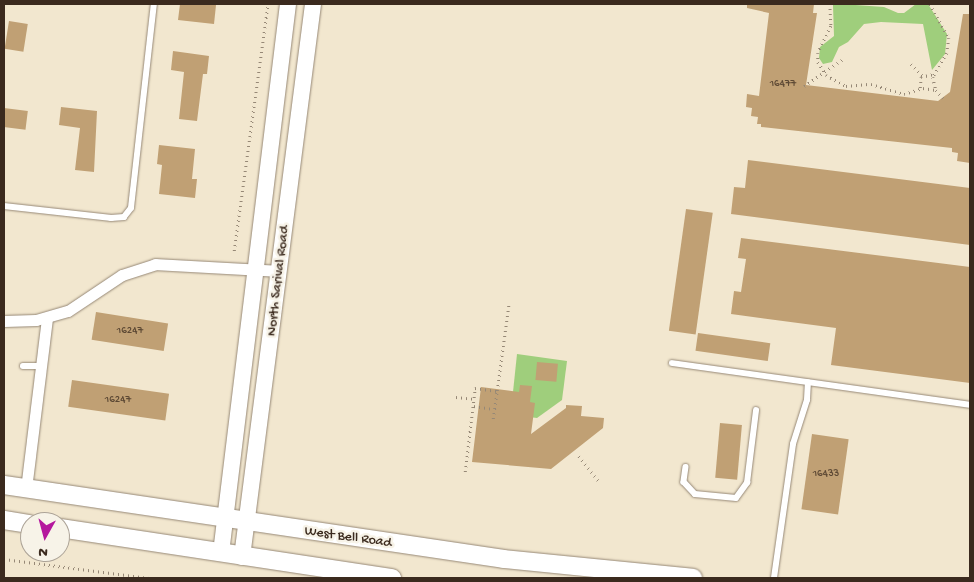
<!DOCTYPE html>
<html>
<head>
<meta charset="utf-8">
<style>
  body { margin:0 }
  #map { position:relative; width:974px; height:582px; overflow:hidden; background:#f2e7cf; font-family:"Gochi Hand",sans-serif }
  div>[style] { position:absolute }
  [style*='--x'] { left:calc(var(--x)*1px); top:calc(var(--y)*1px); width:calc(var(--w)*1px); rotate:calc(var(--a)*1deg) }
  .green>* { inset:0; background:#9fce7c }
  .building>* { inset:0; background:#c0a074; transform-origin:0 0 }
  .path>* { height:2.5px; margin-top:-1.25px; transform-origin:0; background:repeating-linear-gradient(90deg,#968876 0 1px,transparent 0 5px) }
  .roads { filter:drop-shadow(0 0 1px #968876) drop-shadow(0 0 1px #968876) }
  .service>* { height:5.5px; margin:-2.75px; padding:0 2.75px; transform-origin:2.75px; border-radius:2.75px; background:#fff }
  .minor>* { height:11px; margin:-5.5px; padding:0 5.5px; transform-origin:5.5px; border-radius:5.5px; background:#fff }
  .secondary>* { height:16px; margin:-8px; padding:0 8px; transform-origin:8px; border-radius:8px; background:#fff }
  .primary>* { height:18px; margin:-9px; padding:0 9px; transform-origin:9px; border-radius:9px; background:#fff }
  span { translate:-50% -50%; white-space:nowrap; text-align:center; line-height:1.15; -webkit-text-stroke:5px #f7f3e8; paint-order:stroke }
  .number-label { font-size:11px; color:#5c4834 }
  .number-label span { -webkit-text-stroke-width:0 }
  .street-label { font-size:14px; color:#3b2a1e }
  .frame { position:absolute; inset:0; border:5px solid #3b2a1e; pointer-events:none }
  .north { position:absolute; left:20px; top:512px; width:50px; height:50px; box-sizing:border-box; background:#f7f3e8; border:1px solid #aca397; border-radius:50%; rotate:187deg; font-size:14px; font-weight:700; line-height:20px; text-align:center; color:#3b2a1e }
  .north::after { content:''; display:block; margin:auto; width:18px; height:22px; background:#b5179e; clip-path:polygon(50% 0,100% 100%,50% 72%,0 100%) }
</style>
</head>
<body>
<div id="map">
  <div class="green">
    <div style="clip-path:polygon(841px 4px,884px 7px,898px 13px,904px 13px,916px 4px,928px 4px,947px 34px,945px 54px,932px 70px,923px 24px,881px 22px,864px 24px,848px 42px,839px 47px,832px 62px,823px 64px,819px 58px,820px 47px,834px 36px,833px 5px)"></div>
    <div style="clip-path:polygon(517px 354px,567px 361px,562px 400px,537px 418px,514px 415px,511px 411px)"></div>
  </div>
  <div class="building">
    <div style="clip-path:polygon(180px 4px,216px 5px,214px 24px,178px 20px)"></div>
    <div style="clip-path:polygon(747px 4px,814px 4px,813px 13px,817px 13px,806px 85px,938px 101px,950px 92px,963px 14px,970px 14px,970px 163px,957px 161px,958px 153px,952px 152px,952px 148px,761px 127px,761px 124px,757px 124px,758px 117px,751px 116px,752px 108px,746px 107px,747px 94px,759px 96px,769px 13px,747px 8px)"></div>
    <div style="left:9px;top:21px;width:19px;height:28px;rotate:9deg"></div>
    <div style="clip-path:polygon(173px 51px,209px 56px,207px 74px,203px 74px,197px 121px,179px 119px,184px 72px,171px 70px)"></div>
    <div style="clip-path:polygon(61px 107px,97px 111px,94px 172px,75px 170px,80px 128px,59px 125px)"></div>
    <div style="left:4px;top:108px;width:24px;height:19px;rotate:7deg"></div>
    <div style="clip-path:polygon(159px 145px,195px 149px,192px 179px,197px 179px,195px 198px,159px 194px,162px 165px,157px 164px)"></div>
    <div style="clip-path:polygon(748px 160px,970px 188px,970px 245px,731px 214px,734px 187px,745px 188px)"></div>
    <div style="left:686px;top:209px;width:27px;height:123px;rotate:8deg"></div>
    <div style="clip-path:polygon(741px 238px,970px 267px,970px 383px,831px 365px,836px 328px,731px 314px,734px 291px,741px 292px,746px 259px,738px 258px)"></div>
    <div style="left:96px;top:312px;width:73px;height:28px;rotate:9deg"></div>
    <div style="left:698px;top:333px;width:73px;height:18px;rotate:8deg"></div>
    <div style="left:537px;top:362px;width:21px;height:18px;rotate:5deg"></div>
    <div style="left:72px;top:380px;width:98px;height:27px;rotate:8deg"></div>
    <div style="clip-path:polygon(520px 385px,532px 386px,530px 402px,535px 403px,531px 434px,566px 408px,566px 405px,582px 406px,581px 416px,604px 418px,603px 428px,551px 469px,472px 462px,481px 387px,519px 392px)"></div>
    <div style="left:720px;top:423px;width:22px;height:55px;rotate:5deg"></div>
    <div style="left:812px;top:434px;width:37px;height:76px;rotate:8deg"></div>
  </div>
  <div class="path">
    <div style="--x:830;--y:4;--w:22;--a:87"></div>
    <div style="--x:831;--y:26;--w:30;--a:116"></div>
    <div style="--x:818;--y:53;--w:9;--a:90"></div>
    <div style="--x:818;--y:62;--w:15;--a:58"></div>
    <div style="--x:826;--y:75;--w:23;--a:29"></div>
    <div style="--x:846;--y:86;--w:25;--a:-5"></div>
    <div style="--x:871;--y:84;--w:34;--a:17"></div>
    <div style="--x:904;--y:94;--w:20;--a:-18"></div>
    <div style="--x:923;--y:88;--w:13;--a:9"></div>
    <div style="--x:930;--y:4;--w:39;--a:61"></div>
    <div style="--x:949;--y:38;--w:15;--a:98"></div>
    <div style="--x:947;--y:53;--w:28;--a:120"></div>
    <div style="--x:933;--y:77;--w:13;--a:77"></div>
    <div style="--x:936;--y:90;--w:11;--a:49"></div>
    <div style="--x:911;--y:64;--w:17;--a:45"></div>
    <div style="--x:804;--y:86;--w:47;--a:-34.7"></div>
    <div style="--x:920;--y:88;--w:11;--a:-85"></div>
    <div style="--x:921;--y:77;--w:13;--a:-13"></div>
    <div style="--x:234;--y:251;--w:249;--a:-82.2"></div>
    <div style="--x:456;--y:397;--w:18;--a:6"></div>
    <div style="--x:474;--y:406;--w:20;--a:9"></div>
    <div style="--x:493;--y:419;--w:28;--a:-82"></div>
    <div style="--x:579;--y:456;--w:33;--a:52"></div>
    <div style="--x:465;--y:472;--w:85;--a:-83.2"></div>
    <div style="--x:475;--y:388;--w:22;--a:8"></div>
    <div style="--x:497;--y:391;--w:90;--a:-82.3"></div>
    <div style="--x:4;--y:559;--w:146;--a:7.5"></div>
  </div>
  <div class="roads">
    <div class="service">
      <div style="--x:4;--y:206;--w:108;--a:6.4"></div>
      <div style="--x:111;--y:218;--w:13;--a:-4"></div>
      <div style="--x:124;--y:217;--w:11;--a:-52"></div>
      <div style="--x:131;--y:208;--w:205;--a:-83.6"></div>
      <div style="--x:672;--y:363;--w:301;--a:8"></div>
      <div style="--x:23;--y:366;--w:18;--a:0"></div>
      <div style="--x:686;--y:467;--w:15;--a:98"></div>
      <div style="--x:684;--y:482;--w:16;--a:47"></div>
      <div style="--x:695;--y:494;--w:41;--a:5.6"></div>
      <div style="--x:736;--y:498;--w:19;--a:-54"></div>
      <div style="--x:747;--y:483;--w:73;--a:-82.9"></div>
      <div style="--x:774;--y:578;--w:135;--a:-81.9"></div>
      <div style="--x:793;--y:444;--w:46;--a:-72.3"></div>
      <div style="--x:807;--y:400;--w:17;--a:-87"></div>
    </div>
    <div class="minor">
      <div style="--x:4;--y:321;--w:32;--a:-2"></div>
      <div style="--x:36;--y:320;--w:33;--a:-16"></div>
      <div style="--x:68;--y:311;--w:65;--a:-33.7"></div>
      <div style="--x:122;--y:275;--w:35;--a:-18"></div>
      <div style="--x:155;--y:264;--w:125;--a:3.2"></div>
      <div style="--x:26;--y:489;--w:172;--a:-83"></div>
    </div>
    <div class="secondary">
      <div style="--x:221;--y:553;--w:553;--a:-83.04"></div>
      <div style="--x:242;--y:557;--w:558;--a:-82.68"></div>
    </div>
    <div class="primary">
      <div style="--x:4;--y:485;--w:505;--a:8.42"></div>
      <div style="--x:504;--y:559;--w:190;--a:5.7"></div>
      <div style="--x:4;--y:520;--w:26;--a:9"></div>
      <div style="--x:60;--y:528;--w:336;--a:8.6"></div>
    </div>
  </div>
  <div class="number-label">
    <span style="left:783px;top:84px">16477</span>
    <span style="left:130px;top:331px">16247</span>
    <span style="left:118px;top:400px">16247</span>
    <span style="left:826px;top:474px">16433</span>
  </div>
  <div class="street-label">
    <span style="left:279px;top:281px;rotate:-83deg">North Sarival Road</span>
    <span style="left:348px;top:538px;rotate:8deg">West Bell Road</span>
  </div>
  <div class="frame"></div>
  <div class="north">N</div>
</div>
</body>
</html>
